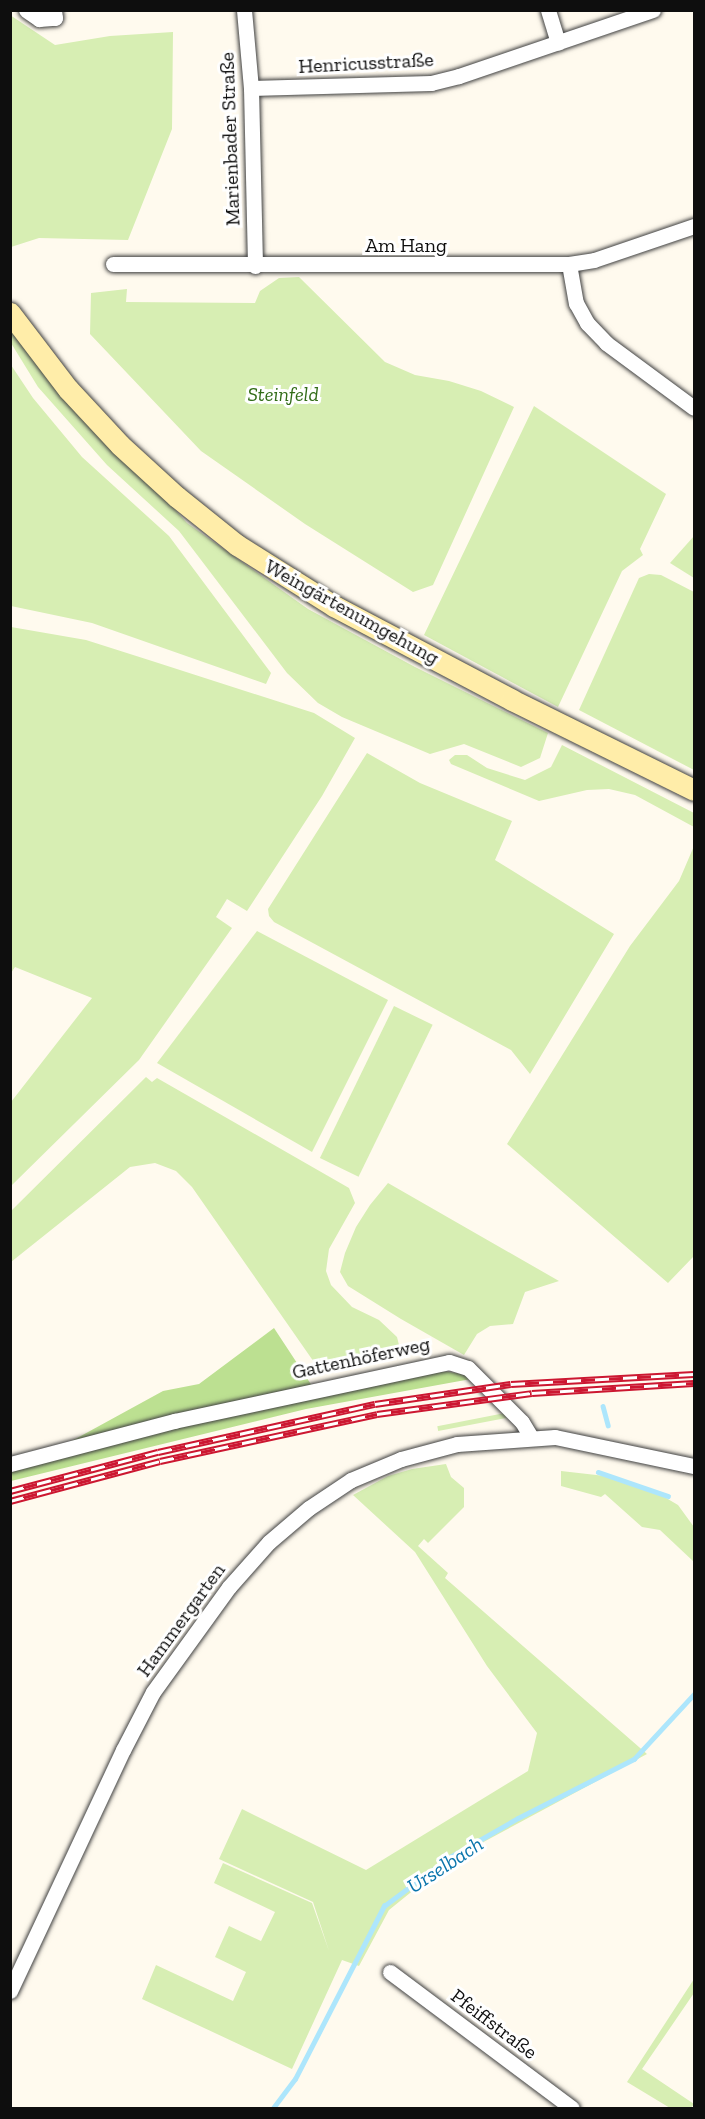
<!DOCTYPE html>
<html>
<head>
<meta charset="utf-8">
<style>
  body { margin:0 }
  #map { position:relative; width:705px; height:2119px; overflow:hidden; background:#fffaee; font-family:"Zilla Slab",serif }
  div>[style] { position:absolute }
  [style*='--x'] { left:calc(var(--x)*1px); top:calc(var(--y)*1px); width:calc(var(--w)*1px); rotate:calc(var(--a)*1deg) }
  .green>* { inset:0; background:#d7eeb3; transform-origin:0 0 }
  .forest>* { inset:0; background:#bce091 }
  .stream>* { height:4.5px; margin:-2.25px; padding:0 2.25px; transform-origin:2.25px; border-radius:2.25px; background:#ade6fc }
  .roads { filter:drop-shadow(0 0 2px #414141) drop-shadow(0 0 2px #414141) }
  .minor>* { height:15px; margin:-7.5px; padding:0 7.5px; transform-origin:7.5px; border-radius:7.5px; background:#fff }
  .secondary>* { height:21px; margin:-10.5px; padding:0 10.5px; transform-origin:10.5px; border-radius:10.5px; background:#ffeda9 }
  .rail>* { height:7px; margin-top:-3.5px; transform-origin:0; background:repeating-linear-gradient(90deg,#fff 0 14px,#cc1731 0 28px); box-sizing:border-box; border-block:2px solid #cc1731 }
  span { translate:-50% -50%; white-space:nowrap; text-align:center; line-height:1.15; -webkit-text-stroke:6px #fff; paint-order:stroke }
  .street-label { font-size:20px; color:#0e0e0e }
  .park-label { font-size:20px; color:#316c17; font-style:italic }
  .water-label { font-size:21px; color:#0a75ac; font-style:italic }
  .frame { position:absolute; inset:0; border:12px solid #0e0e0e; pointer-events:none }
</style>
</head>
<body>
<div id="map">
  <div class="green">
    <div style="clip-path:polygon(10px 15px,55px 45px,110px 36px,173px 32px,172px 129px,128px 240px,39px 238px,11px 247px)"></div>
    <div style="clip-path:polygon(299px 277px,385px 362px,415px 375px,449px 381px,481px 391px,514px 407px,433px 585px,413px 592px,305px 524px,201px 451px,90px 334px,91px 293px,127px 289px,126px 302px,255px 303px,260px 291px,279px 278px)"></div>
    <div style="clip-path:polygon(10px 327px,187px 523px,308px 609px,415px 667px,548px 733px,540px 758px,521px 767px,464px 744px,430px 754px,342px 717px,318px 703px,287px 673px,179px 531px,107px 465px,38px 387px,11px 343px)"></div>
    <div style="clip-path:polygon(11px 365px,33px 398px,82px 457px,169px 536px,271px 673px,266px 684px,92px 623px,11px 606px)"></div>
    <div style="clip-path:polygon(534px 406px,666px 494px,640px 549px,643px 555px,622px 571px,558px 707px,424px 635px)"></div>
    <div style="clip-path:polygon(694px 536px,694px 578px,670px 563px)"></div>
    <div style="clip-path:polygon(649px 574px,661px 575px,694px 592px,694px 770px,579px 710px,639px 578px)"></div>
    <div style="clip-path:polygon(11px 627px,86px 640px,152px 661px,314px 713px,355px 738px,322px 796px,247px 911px,227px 899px,216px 917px,232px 928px,139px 1060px,11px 1186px,11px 1102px,92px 998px,15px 967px,11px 973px)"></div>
    <div style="clip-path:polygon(562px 745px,694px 813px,694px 827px,635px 795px,609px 789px,587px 790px,539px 801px,451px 764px,449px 760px,455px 755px,467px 755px,487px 768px,525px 780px,551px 767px)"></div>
    <div style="clip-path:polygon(367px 753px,420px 783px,512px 821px,495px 860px,614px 934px,530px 1074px,511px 1050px,274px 922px,269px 916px,268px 909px)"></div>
    <div style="clip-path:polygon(694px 846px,694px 1256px,668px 1283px,507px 1144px,630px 946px,679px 881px)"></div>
    <div style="clip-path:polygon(257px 931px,388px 1000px,312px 1152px,157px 1063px)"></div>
    <div style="left:394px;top:1006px;width:43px;height:169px;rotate:26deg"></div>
    <div style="clip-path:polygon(146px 1077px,152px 1082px,157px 1078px,349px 1188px,355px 1203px,329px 1249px,326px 1271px,331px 1285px,352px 1307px,379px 1320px,397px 1337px,399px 1345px,391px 1356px,316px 1365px,192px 1187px,176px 1171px,155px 1163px,130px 1167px,11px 1262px,11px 1211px)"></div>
    <div style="clip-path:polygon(388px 1183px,559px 1281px,525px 1292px,513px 1324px,490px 1326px,477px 1334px,464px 1355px,401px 1319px,348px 1286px,340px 1272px,345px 1253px,356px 1227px,370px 1205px)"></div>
    <div style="left:505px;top:1413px;width:5px;height:69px;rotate:79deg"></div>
    <div style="clip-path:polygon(446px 1464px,451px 1477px,464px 1488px,464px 1507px,428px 1543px,424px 1539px,418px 1546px,448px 1573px,445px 1578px,647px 1754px,452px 1859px,389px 1910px,359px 1966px,342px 1960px,292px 2069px,142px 1999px,156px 1965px,233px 2001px,246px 1972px,215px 1957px,229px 1926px,261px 1941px,275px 1912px,214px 1883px,223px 1863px,312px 1903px,329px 1951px,313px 1902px,219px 1859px,242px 1809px,366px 1870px,528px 1771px,537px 1733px,487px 1666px,415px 1552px,353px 1495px,388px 1476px,412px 1469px)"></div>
    <div style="clip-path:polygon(561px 1471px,605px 1476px,661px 1495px,678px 1505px,694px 1527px,694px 1562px,660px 1530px,642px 1527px,605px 1494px,601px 1497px,561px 1486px)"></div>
    <div style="clip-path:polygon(694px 1979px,694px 1993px,642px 2069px,694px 2104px,691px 2108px,670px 2108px,627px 2082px)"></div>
  </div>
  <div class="forest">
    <div style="clip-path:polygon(274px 1328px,318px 1395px,426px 1369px,464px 1374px,471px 1379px,306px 1409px,11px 1481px,11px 1464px,68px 1443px,163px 1391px,199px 1384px)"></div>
  </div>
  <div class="stream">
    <div style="--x:603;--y:1406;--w:20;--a:75"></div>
    <div style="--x:598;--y:1472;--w:74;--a:18.9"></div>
    <div style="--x:273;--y:2108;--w:36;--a:-53"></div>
    <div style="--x:295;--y:2079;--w:195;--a:-62.8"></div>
    <div style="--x:384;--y:1906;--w:82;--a:-36.6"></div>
    <div style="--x:450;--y:1857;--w:78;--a:-29.8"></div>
    <div style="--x:518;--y:1818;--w:130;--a:-27"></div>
    <div style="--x:634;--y:1759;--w:88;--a:-47.3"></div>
  </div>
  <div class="roads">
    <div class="minor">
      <div style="--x:26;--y:10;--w:16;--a:35"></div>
      <div style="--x:39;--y:19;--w:16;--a:-4"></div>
      <div style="--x:55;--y:18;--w:8;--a:-97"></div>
      <div style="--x:244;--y:10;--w:78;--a:84.9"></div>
      <div style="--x:251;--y:88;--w:178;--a:88.7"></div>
      <div style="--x:548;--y:10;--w:34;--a:73"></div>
      <div style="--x:251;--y:88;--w:180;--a:-1.6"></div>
      <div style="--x:431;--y:83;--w:29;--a:-14"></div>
      <div style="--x:459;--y:76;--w:205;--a:-18.8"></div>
      <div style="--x:113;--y:264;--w:456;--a:0"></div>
      <div style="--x:569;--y:264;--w:25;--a:-9"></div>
      <div style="--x:594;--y:260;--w:106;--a:-18.8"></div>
      <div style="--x:569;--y:264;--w:40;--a:80"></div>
      <div style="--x:576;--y:303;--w:23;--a:61"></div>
      <div style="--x:587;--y:323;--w:28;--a:46"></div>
      <div style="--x:606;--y:343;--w:109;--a:36.5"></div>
      <div style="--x:10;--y:1464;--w:170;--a:-14.7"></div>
      <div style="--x:174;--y:1421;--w:281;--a:-12.1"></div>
      <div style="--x:449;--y:1362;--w:20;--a:18"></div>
      <div style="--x:468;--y:1368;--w:76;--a:45"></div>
      <div style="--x:522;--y:1422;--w:17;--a:59"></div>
      <div style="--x:390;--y:1972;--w:227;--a:36.8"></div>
      <div style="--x:10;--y:1991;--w:266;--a:-64.9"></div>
      <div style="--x:123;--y:1750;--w:65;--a:-62.7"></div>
      <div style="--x:153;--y:1692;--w:130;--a:-54.1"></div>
      <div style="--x:229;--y:1587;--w:60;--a:-48.4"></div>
      <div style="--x:269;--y:1542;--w:52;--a:-40.4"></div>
      <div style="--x:309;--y:1508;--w:50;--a:-33.7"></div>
      <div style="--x:351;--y:1480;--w:54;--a:-22.8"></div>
      <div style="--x:401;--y:1459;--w:58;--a:-15"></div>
      <div style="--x:457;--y:1444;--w:98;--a:-4.1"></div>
      <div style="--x:555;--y:1437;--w:142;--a:11.8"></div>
    </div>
    <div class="secondary">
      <div style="--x:10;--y:313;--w:96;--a:52.7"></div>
      <div style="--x:68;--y:389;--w:76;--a:47.1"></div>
      <div style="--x:120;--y:445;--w:77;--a:42.4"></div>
      <div style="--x:177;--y:497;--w:77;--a:38.7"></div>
      <div style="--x:237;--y:545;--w:115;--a:32.2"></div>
      <div style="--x:334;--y:606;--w:201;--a:27.8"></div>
      <div style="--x:512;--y:700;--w:203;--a:26.3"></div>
    </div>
  </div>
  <div class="rail">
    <div style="--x:10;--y:1491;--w:153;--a:-14.8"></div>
    <div style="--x:158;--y:1452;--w:222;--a:-12.5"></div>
    <div style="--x:375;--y:1404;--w:137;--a:-8.4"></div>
    <div style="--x:511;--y:1384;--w:183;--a:-3.1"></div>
    <div style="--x:10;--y:1501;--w:155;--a:-14.9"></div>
    <div style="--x:160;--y:1461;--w:222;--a:-12.2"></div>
    <div style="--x:377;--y:1414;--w:156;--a:-7.7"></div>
    <div style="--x:532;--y:1393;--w:162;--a:-3.5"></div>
  </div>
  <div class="street-label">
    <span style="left:366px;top:63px;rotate:-3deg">Henricusstraße</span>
    <span style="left:230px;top:139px;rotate:-92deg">Marienbader Straße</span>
    <span style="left:406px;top:245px">Am Hang</span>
    <span style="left:352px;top:612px;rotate:29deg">Weingärtenumgehung</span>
    <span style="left:361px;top:1358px;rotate:-12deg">Gattenhöferweg</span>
    <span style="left:181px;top:1620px;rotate:-54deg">Hammergarten</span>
    <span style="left:494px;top:2024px;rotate:37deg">Pfeiffstraße</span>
  </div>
  <div class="park-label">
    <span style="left:283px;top:394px">Steinfeld</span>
  </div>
  <div class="water-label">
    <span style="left:445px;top:1865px;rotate:-33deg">Urselbach</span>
  </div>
  <div class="frame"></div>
</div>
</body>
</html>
